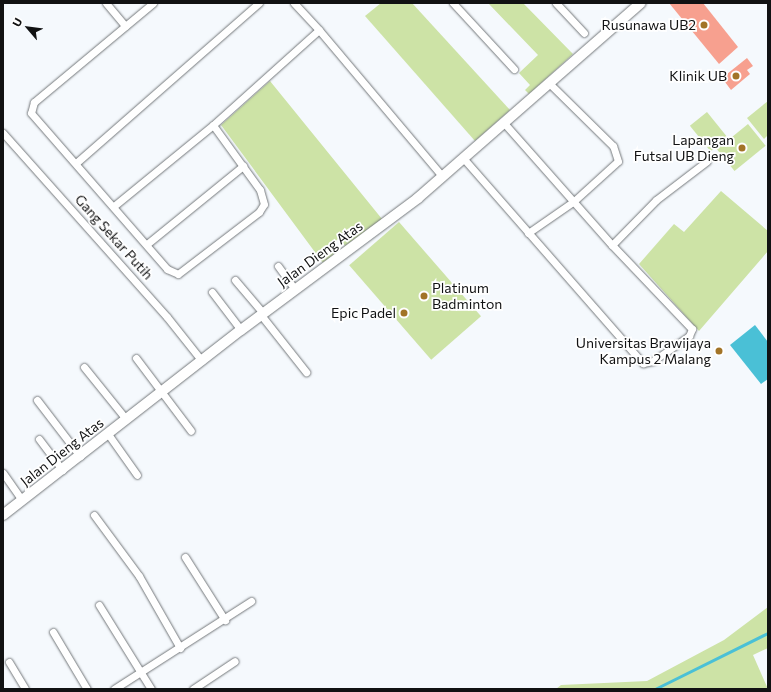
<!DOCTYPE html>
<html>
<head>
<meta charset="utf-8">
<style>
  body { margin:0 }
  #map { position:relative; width:771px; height:692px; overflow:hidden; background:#f5f9fd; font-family:Commissioner,sans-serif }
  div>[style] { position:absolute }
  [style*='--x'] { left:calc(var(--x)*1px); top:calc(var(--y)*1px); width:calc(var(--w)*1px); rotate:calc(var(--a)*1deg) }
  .green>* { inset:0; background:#cde3a6; transform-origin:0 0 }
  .water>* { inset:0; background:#4ac0d6 }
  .stream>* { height:2.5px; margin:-1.25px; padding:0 1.25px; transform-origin:1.25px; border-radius:1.25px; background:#4ac0d6 }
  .building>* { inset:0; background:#f7a08f }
  .roads { filter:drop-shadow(0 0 1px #74787b) drop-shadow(0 0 1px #74787b) }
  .street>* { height:7px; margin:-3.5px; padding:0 3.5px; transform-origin:3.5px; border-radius:3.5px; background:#fff }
  .secondary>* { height:10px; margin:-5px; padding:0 5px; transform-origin:5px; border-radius:5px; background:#fff }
  .dots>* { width:11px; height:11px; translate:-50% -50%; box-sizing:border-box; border:2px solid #fff; border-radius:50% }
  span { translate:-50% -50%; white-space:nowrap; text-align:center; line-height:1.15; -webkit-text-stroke:3.5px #fff; paint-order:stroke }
  .poi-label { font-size:14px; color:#111213 }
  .right { translate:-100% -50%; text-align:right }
  .left { translate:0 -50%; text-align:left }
  .street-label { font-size:14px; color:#111213 }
  .frame { position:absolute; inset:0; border:4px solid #111213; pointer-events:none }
  .north { position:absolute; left:8px; top:8px; width:40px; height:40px; -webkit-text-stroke:3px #fff; paint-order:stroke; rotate:298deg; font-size:11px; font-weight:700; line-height:16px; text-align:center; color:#111213 }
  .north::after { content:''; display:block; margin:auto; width:14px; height:18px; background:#111213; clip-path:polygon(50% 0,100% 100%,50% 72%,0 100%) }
</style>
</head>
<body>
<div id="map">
  <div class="green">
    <div style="clip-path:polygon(381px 3px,412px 3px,510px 110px,475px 141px,365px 16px)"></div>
    <div style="clip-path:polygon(488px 3px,523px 3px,573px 54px,529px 94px,525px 90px,530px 85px,519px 73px,538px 55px)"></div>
    <div style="clip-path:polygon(270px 81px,382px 219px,345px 246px,339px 238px,330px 246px,335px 253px,323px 263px,221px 125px)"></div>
    <div style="clip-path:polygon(768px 101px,768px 135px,764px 139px,747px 118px)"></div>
    <div style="left:707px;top:112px;width:33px;height:22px;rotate:51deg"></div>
    <div style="left:748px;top:124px;width:28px;height:40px;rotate:51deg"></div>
    <div style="clip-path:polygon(721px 191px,768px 231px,768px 251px,699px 331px,639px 264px,674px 224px,684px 232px)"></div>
    <div style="left:399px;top:222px;width:125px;height:66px;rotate:49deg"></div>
    <div style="clip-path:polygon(768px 607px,768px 648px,753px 655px,768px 689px,556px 689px,561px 685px,647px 681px,724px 640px)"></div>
  </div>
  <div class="water">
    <div style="clip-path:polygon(755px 325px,768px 342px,768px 379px,761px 384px,730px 345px)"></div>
  </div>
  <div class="stream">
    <div style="--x:655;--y:689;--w:126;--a:-26.4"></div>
  </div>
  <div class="building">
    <div style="clip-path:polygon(669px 3px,703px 3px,738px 47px,719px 64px)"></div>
    <div style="clip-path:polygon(747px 58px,753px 66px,747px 70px,750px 74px,731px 90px,722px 78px)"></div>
  </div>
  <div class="roads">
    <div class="street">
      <div style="--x:106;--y:3;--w:30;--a:50"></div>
      <div style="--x:153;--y:3;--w:155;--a:140.2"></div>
      <div style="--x:34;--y:102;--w:11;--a:105"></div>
      <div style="--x:31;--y:113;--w:207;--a:48.9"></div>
      <div style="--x:167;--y:269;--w:12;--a:24"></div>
      <div style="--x:178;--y:274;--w:102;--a:-37.4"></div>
      <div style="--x:259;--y:212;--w:9;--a:-58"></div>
      <div style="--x:264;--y:204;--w:15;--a:-106"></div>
      <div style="--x:260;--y:190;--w:80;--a:-125.9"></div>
      <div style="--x:294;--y:3;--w:37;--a:47"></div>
      <div style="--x:453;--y:3;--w:90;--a:47.3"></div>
      <div style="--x:556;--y:3;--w:41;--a:47"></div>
      <div style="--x:504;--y:123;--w:163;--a:48.5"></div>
      <div style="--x:612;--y:245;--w:63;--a:-45.6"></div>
      <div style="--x:656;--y:200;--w:64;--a:-37.4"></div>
      <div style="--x:3;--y:133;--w:246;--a:48.3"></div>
      <div style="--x:167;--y:317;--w:56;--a:51.5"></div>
      <div style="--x:464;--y:159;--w:266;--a:48.8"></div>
      <div style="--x:639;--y:359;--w:6;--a:45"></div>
      <div style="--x:643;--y:363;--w:10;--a:-11"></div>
      <div style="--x:653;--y:361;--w:44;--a:-34.8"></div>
      <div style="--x:689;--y:336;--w:8;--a:-67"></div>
      <div style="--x:692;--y:329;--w:116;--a:-133.6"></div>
      <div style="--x:76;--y:163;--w:243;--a:-41.2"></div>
      <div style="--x:114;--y:206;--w:128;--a:-39.3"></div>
      <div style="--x:213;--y:125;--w:142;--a:-41.9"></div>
      <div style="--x:319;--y:30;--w:192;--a:49.9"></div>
      <div style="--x:528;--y:233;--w:56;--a:-34.8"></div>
      <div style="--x:574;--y:201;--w:59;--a:-42.3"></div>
      <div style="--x:618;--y:161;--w:16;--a:-108"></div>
      <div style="--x:613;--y:146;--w:88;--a:-135.5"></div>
      <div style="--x:147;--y:244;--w:124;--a:-39.1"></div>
      <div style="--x:278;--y:266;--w:29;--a:54"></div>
      <div style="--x:235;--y:280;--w:43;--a:49.7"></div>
      <div style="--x:212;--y:292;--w:48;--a:52.7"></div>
      <div style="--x:261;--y:315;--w:73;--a:51.7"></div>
      <div style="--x:136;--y:358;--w:91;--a:53"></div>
      <div style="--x:84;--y:367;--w:67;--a:51.1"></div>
      <div style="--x:37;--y:400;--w:71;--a:52.5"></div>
      <div style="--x:108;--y:434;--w:50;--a:54.7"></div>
      <div style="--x:39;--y:439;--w:39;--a:53"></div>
      <div style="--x:3;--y:473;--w:33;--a:55"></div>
      <div style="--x:94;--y:515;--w:76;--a:53.6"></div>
      <div style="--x:139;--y:576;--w:83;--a:60.3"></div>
      <div style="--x:185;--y:557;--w:75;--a:57.6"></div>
      <div style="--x:99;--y:605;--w:99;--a:58.2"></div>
      <div style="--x:53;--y:632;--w:66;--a:59.2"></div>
      <div style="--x:9;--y:662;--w:31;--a:59"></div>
      <div style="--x:114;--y:689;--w:163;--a:-32.7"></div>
      <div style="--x:193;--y:689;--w:50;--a:-33.7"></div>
    </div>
    <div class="secondary">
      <div style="--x:3;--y:515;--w:301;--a:-37.9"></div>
      <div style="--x:241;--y:330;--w:221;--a:-36.7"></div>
      <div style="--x:418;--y:198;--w:296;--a:-41.2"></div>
    </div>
  </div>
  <div class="dots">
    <div style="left:704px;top:25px;background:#a27427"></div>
    <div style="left:736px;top:76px;background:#a27427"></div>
    <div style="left:742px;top:148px;background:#a27427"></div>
    <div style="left:424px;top:296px;background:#a27427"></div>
    <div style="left:404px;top:313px;background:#a27427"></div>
    <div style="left:719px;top:351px;background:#a27427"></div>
  </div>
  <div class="poi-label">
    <span class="right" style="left:696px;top:25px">Rusunawa UB2</span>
    <span class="right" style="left:727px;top:76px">Klinik UB</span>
    <span class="right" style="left:734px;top:148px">Lapangan<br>Futsal UB Dieng</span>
    <span class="left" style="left:432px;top:296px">Platinum<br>Badminton</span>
    <span class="right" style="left:396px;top:313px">Epic Padel</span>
    <span class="right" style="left:711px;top:351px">Universitas Brawijaya<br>Kampus 2 Malang</span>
  </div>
  <div class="street-label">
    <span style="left:114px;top:237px;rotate:48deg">Gang Sekar Putih</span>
    <span style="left:320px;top:254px;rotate:-36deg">Jalan Dieng Atas</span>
    <span style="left:62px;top:452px;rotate:-38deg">Jalan Dieng Atas</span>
  </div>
  <div class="frame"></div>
  <div class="north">U</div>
</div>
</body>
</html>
